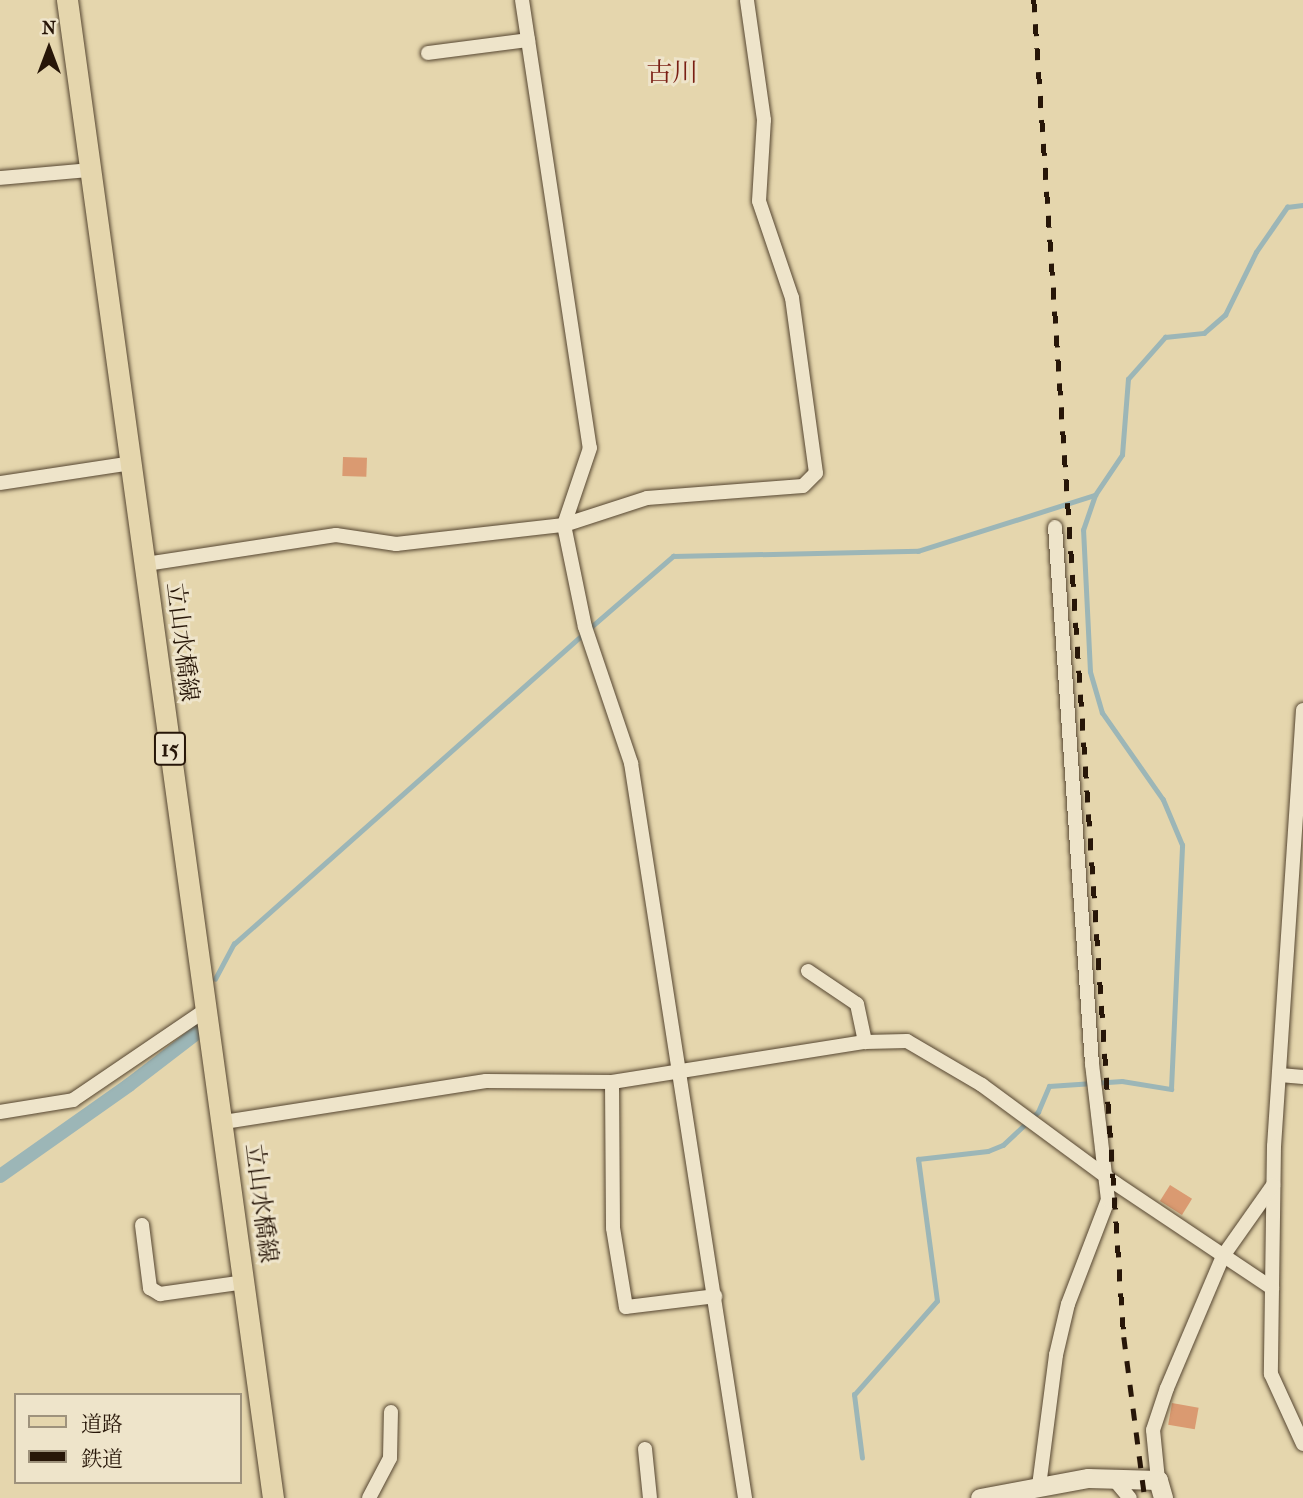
<!DOCTYPE html>
<html>
<head>
<meta charset="utf-8">
<style>
  body { margin:0 }
  #map { position:relative; width:1303px; height:1498px; overflow:hidden; background:#e5d6ad; font-family:"IM FELL French Canon","Noto Serif JP",serif }
  div>[style] { position:absolute }
  [style*='--x'] { left:calc(var(--x)*1px); top:calc(var(--y)*1px); width:calc(var(--w)*1px); rotate:calc(var(--a)*1deg) }
  .stream>* { height:4.5px; margin:-2.25px; padding:0 2.25px; transform-origin:2.25px; border-radius:2.25px; background:#9cb6b7 }
  .canal>* { height:14px; margin:-7px; padding:0 7px; transform-origin:7px; border-radius:7px; background:#9cb6b7 }
  .building>* { inset:0; background:#da9a71; transform-origin:0 0 }
  .roads { filter:drop-shadow(0 0 2px #564631) drop-shadow(0 0 2px #564631) }
  .minor>* { height:14px; margin:-7px; padding:0 7px; transform-origin:7px; border-radius:7px; background:#eee4ca }
  .secondary>* { height:19px; margin:-9.5px; padding:0 9.5px; transform-origin:9.5px; border-radius:9.5px; background:#eee4ca }
  .primary>* { height:21px; margin:-10.5px; padding:0 10.5px; transform-origin:10.5px; border-radius:10.5px; background:#e5d6ad }
  .rail>* { height:4.5px; margin-top:-2.25px; transform-origin:0; background:repeating-linear-gradient(90deg,#271608 0 12px,transparent 0 24px) }
  span { translate:-50% -50%; white-space:nowrap; text-align:center; line-height:1.15; -webkit-text-stroke:6px #eee4ca; paint-order:stroke }
  .shield-label span { padding:2px 5px; background:#eee4ca; border:2px solid; border-radius:5px; -webkit-text-stroke-width:0 }
  .shield-label { font-size:23px; color:#271608; font-weight:700 }
  .street-label { font-size:24px; color:#271608 }
  .neighbourhood-label { font-size:26px; color:#7a1f14 }
  .legend { position:absolute; left:14px; top:1393px; width:228px; height:91px; box-sizing:border-box; background:#eee4ca; border:2px solid #9e927c; margin:0; padding:9px 12px; list-style:none; font-size:21px; color:#271608 }
  .legend li { display:flex; align-items:center; gap:14px; height:35px }
  .legend b { width:35px; border:2px solid #9e927c }
  .north { position:absolute; left:14px; top:14px; width:70px; height:70px; -webkit-text-stroke:5px #eee4ca; paint-order:stroke; rotate:0deg; font-size:19px; font-weight:700; line-height:28px; text-align:center; color:#271608 }
  .north::after { content:''; display:block; margin:auto; width:24px; height:32px; background:#271608; clip-path:polygon(50% 0,100% 100%,50% 72%,0 100%) }
</style>
</head>
<body>
<div id="map">
  <div class="stream">
    <div style="--x:590;--y:628;--w:110;--a:-40.9"></div>
    <div style="--x:673;--y:556;--w:245;--a:-1.2"></div>
    <div style="--x:918;--y:551;--w:186;--a:-17.6"></div>
    <div style="--x:1095;--y:495;--w:48;--a:-56"></div>
    <div style="--x:1122;--y:455;--w:76;--a:-85.5"></div>
    <div style="--x:1128;--y:379;--w:56;--a:-48.6"></div>
    <div style="--x:1165;--y:337;--w:39;--a:-6"></div>
    <div style="--x:1204;--y:333;--w:28;--a:-41"></div>
    <div style="--x:1225;--y:315;--w:70;--a:-63.8"></div>
    <div style="--x:1256;--y:252;--w:55;--a:-55.4"></div>
    <div style="--x:1287;--y:207;--w:16;--a:-7"></div>
    <div style="--x:215;--y:979;--w:40;--a:-62"></div>
    <div style="--x:234;--y:944;--w:467;--a:-41.6"></div>
    <div style="--x:862;--y:1458;--w:64;--a:-97.2"></div>
    <div style="--x:854;--y:1395;--w:125;--a:-48.6"></div>
    <div style="--x:937;--y:1301;--w:143;--a:-97.6"></div>
    <div style="--x:918;--y:1159;--w:70;--a:-6.5"></div>
    <div style="--x:988;--y:1151;--w:16;--a:-22"></div>
    <div style="--x:1003;--y:1145;--w:48;--a:-43.3"></div>
    <div style="--x:1038;--y:1112;--w:28;--a:-67"></div>
    <div style="--x:1049;--y:1086;--w:73;--a:-3.9"></div>
    <div style="--x:1122;--y:1081;--w:50;--a:9.3"></div>
    <div style="--x:1171;--y:1089;--w:244;--a:-87.4"></div>
    <div style="--x:1182;--y:845;--w:49;--a:-112.9"></div>
    <div style="--x:1163;--y:800;--w:106;--a:-125"></div>
    <div style="--x:1102;--y:713;--w:43;--a:-106.3"></div>
    <div style="--x:1090;--y:672;--w:142;--a:-92.8"></div>
    <div style="--x:1083;--y:530;--w:36;--a:-71"></div>
  </div>
  <div class="canal">
    <div style="--x:0;--y:1176;--w:158;--a:-35.2"></div>
    <div style="--x:129;--y:1085;--w:87;--a:-37.5"></div>
    <div style="--x:198;--y:1032;--w:8;--a:-76"></div>
  </div>
  <div class="building">
    <div style="left:343px;top:457px;width:24px;height:19px;rotate:2deg"></div>
    <div style="left:1170px;top:1185px;width:26px;height:19px;rotate:32deg"></div>
    <div style="left:1172px;top:1403px;width:27px;height:22px;rotate:10deg"></div>
  </div>
  <div class="roads">
    <div class="minor">
      <div style="--x:522;--y:0;--w:453;--a:81.4"></div>
      <div style="--x:590;--y:448;--w:81;--a:108.7"></div>
      <div style="--x:564;--y:525;--w:104;--a:78.4"></div>
      <div style="--x:585;--y:627;--w:144;--a:71.3"></div>
      <div style="--x:631;--y:763;--w:744;--a:81.18"></div>
      <div style="--x:428;--y:53;--w:101;--a:-7.4"></div>
      <div style="--x:0;--y:178;--w:90;--a:-5.1"></div>
      <div style="--x:0;--y:483;--w:134;--a:-8.6"></div>
      <div style="--x:146;--y:564;--w:192;--a:-8.7"></div>
      <div style="--x:336;--y:535;--w:61;--a:8.5"></div>
      <div style="--x:396;--y:544;--w:169;--a:-6.5"></div>
      <div style="--x:564;--y:525;--w:87;--a:-18"></div>
      <div style="--x:647;--y:498;--w:156;--a:-4.4"></div>
      <div style="--x:803;--y:486;--w:18;--a:-45"></div>
      <div style="--x:816;--y:473;--w:177;--a:-97.8"></div>
      <div style="--x:792;--y:298;--w:102;--a:-108.8"></div>
      <div style="--x:759;--y:201;--w:81;--a:-86.5"></div>
      <div style="--x:764;--y:120;--w:121;--a:-98.1"></div>
      <div style="--x:1303;--y:710;--w:437;--a:93.8"></div>
      <div style="--x:1274;--y:1146;--w:228;--a:90.8"></div>
      <div style="--x:1271;--y:1374;--w:77;--a:65.4"></div>
      <div style="--x:808;--y:971;--w:59;--a:34"></div>
      <div style="--x:857;--y:1004;--w:39;--a:78"></div>
      <div style="--x:1280;--y:1075;--w:23;--a:5"></div>
      <div style="--x:612;--y:1082;--w:146;--a:89.6"></div>
      <div style="--x:613;--y:1228;--w:80;--a:80.7"></div>
      <div style="--x:626;--y:1307;--w:90;--a:-7"></div>
      <div style="--x:0;--y:1112;--w:74;--a:-9.3"></div>
      <div style="--x:73;--y:1100;--w:162;--a:-34.2"></div>
      <div style="--x:224;--y:1122;--w:265;--a:-8.9"></div>
      <div style="--x:486;--y:1081;--w:126;--a:0.5"></div>
      <div style="--x:612;--y:1082;--w:256;--a:-9"></div>
      <div style="--x:865;--y:1042;--w:42;--a:-1.4"></div>
      <div style="--x:907;--y:1041;--w:87;--a:30.4"></div>
      <div style="--x:982;--y:1085;--w:165;--a:36.4"></div>
      <div style="--x:1115;--y:1183;--w:189;--a:33.8"></div>
      <div style="--x:142;--y:1225;--w:64;--a:82.8"></div>
      <div style="--x:150;--y:1288;--w:12;--a:31"></div>
      <div style="--x:160;--y:1294;--w:86;--a:-8"></div>
      <div style="--x:645;--y:1449;--w:49;--a:84.2"></div>
      <div style="--x:1113;--y:1478;--w:26;--a:50"></div>
      <div style="--x:1158;--y:1480;--w:50;--a:-95.7"></div>
      <div style="--x:1153;--y:1430;--w:44;--a:-71.6"></div>
      <div style="--x:1167;--y:1388;--w:143;--a:-67"></div>
      <div style="--x:1223;--y:1256;--w:87;--a:-54.8"></div>
      <div style="--x:1039;--y:1486;--w:132;--a:-82.6"></div>
      <div style="--x:1056;--y:1355;--w:52;--a:-76.8"></div>
      <div style="--x:1068;--y:1304;--w:111;--a:-69"></div>
      <div style="--x:1108;--y:1200;--w:137;--a:-96.7"></div>
      <div style="--x:1092;--y:1064;--w:538;--a:-93.94"></div>
      <div style="--x:369;--y:1498;--w:45;--a:-62.3"></div>
      <div style="--x:390;--y:1458;--w:46;--a:-88.8"></div>
    </div>
    <div class="secondary">
      <div style="--x:980;--y:1498;--w:110;--a:-10.5"></div>
      <div style="--x:1088;--y:1478;--w:70;--a:1.6"></div>
      <div style="--x:1158;--y:1480;--w:19;--a:74"></div>
    </div>
    <div class="primary">
      <div style="--x:67;--y:0;--w:1512;--a:82.17"></div>
    </div>
  </div>
  <div class="rail">
    <div style="--x:1034;--y:0;--w:1340;--a:86.15"></div>
    <div style="--x:1124;--y:1337;--w:162;--a:82.6"></div>
  </div>
  <div class="shield-label">
    <span style="left:170px;top:749px">15</span>
  </div>
  <div class="street-label">
    <span style="left:182px;top:642px;rotate:83deg">立山水橋線</span>
    <span style="left:261px;top:1203px;rotate:83deg">立山水橋線</span>
  </div>
  <div class="neighbourhood-label">
    <span style="left:672px;top:73px">古川</span>
  </div>
  <ul class="legend">
  <li><b style="height:9px;background:#e5d6ad"></b>道路</li>
  <li><b style="height:9px;background:#271608"></b>鉄道</li>
  </ul>
  <div class="north">N</div>
</div>
</body>
</html>
